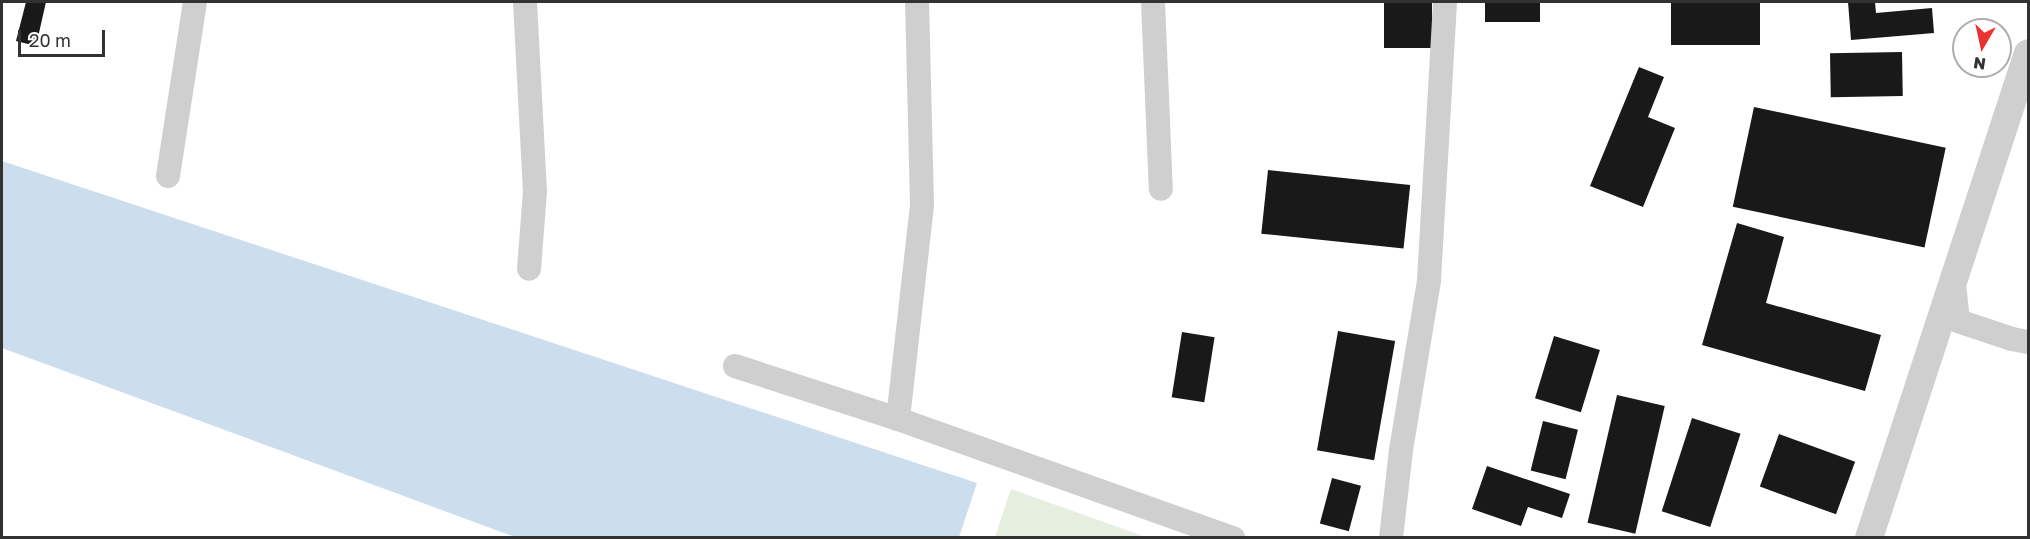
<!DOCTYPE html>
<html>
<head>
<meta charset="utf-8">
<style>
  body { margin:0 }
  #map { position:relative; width:2030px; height:539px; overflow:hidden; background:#fff; font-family:"Golos Text",sans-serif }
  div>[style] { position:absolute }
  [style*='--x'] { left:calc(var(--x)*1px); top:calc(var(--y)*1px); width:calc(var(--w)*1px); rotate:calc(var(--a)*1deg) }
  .green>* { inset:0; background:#e6eee0 }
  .water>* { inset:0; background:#ccdeee }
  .building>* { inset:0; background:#191919; transform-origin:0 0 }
  .minor>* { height:24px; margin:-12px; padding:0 12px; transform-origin:12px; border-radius:12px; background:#cfcfcf }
  .tertiary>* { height:28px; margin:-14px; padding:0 14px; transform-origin:14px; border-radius:14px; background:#cfcfcf }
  span { translate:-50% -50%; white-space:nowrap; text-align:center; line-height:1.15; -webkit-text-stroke:6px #fff; paint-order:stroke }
  .frame { position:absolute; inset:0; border:3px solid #323232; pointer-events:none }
  .north { position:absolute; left:1952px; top:18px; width:60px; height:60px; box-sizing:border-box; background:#fff; border:2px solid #adadad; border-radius:50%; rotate:189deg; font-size:16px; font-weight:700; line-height:24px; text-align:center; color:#323232 }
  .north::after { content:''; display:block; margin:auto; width:21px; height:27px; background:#eb3331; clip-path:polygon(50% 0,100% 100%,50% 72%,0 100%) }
  .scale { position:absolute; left:18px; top:30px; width:87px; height:27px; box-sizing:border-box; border:3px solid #323232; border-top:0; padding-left:8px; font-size:18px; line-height:21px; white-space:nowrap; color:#323232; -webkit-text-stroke:4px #fff; paint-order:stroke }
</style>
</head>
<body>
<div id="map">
  <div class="green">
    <div style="clip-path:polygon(1011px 489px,1146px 537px,995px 537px)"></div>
  </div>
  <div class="water">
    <div style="clip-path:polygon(2px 161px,977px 483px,959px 537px,515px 537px,2px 348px)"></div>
  </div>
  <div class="building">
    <div style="clip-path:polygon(26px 2px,46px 2px,36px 46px,16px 41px)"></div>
    <div style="left:1384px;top:2px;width:48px;height:46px"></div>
    <div style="left:1485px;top:2px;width:55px;height:20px"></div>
    <div style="left:1671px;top:2px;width:89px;height:43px"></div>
    <div style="clip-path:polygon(1848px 2px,1875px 2px,1876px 13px,1932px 8px,1934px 33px,1851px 40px)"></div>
    <div style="left:1902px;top:52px;width:44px;height:72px;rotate:89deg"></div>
    <div style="clip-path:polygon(1639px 67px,1664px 77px,1648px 117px,1675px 128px,1643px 207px,1590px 186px)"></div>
    <div style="left:1754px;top:107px;width:196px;height:102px;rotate:12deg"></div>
    <div style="left:1268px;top:170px;width:143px;height:64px;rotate:6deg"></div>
    <div style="clip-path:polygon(1737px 223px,1784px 237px,1766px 303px,1881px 335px,1865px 391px,1702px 345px)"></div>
    <div style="left:1338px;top:331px;width:58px;height:121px;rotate:10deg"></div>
    <div style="left:1182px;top:332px;width:33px;height:66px;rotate:9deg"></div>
    <div style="left:1554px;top:336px;width:48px;height:65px;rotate:17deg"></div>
    <div style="left:1617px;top:395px;width:49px;height:131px;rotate:13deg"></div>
    <div style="left:1692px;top:418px;width:51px;height:98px;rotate:18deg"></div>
    <div style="left:1543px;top:421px;width:36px;height:51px;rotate:14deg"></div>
    <div style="left:1779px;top:434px;width:81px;height:56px;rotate:20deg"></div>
    <div style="clip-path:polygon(1487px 466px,1570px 494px,1562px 518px,1528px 507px,1521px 526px,1472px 509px)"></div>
    <div style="left:1332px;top:478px;width:30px;height:47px;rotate:15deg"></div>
  </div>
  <div class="minor">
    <div style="--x:525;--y:2;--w:189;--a:87"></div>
    <div style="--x:535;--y:191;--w:78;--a:94.4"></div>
    <div style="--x:1153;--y:2;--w:187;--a:87.6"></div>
    <div style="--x:168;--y:176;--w:176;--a:-81.2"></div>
    <div style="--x:1954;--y:283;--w:38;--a:84"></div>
    <div style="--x:1958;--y:321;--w:57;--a:18.4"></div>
    <div style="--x:2012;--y:339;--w:16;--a:11"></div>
    <div style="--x:735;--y:366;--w:171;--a:18"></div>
    <div style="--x:898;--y:419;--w:356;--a:19.6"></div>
    <div style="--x:898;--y:419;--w:215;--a:-83.6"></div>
    <div style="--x:922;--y:205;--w:203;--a:-91.4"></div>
    <div style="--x:1391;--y:538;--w:89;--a:-83.5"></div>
    <div style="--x:1401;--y:450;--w:172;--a:-80.6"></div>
    <div style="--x:1429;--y:280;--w:278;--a:-86.7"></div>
  </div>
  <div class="tertiary">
    <div style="--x:1869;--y:538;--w:510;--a:-71.85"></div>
  </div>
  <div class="frame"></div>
  <div class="north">N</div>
  <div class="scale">20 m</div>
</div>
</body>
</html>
